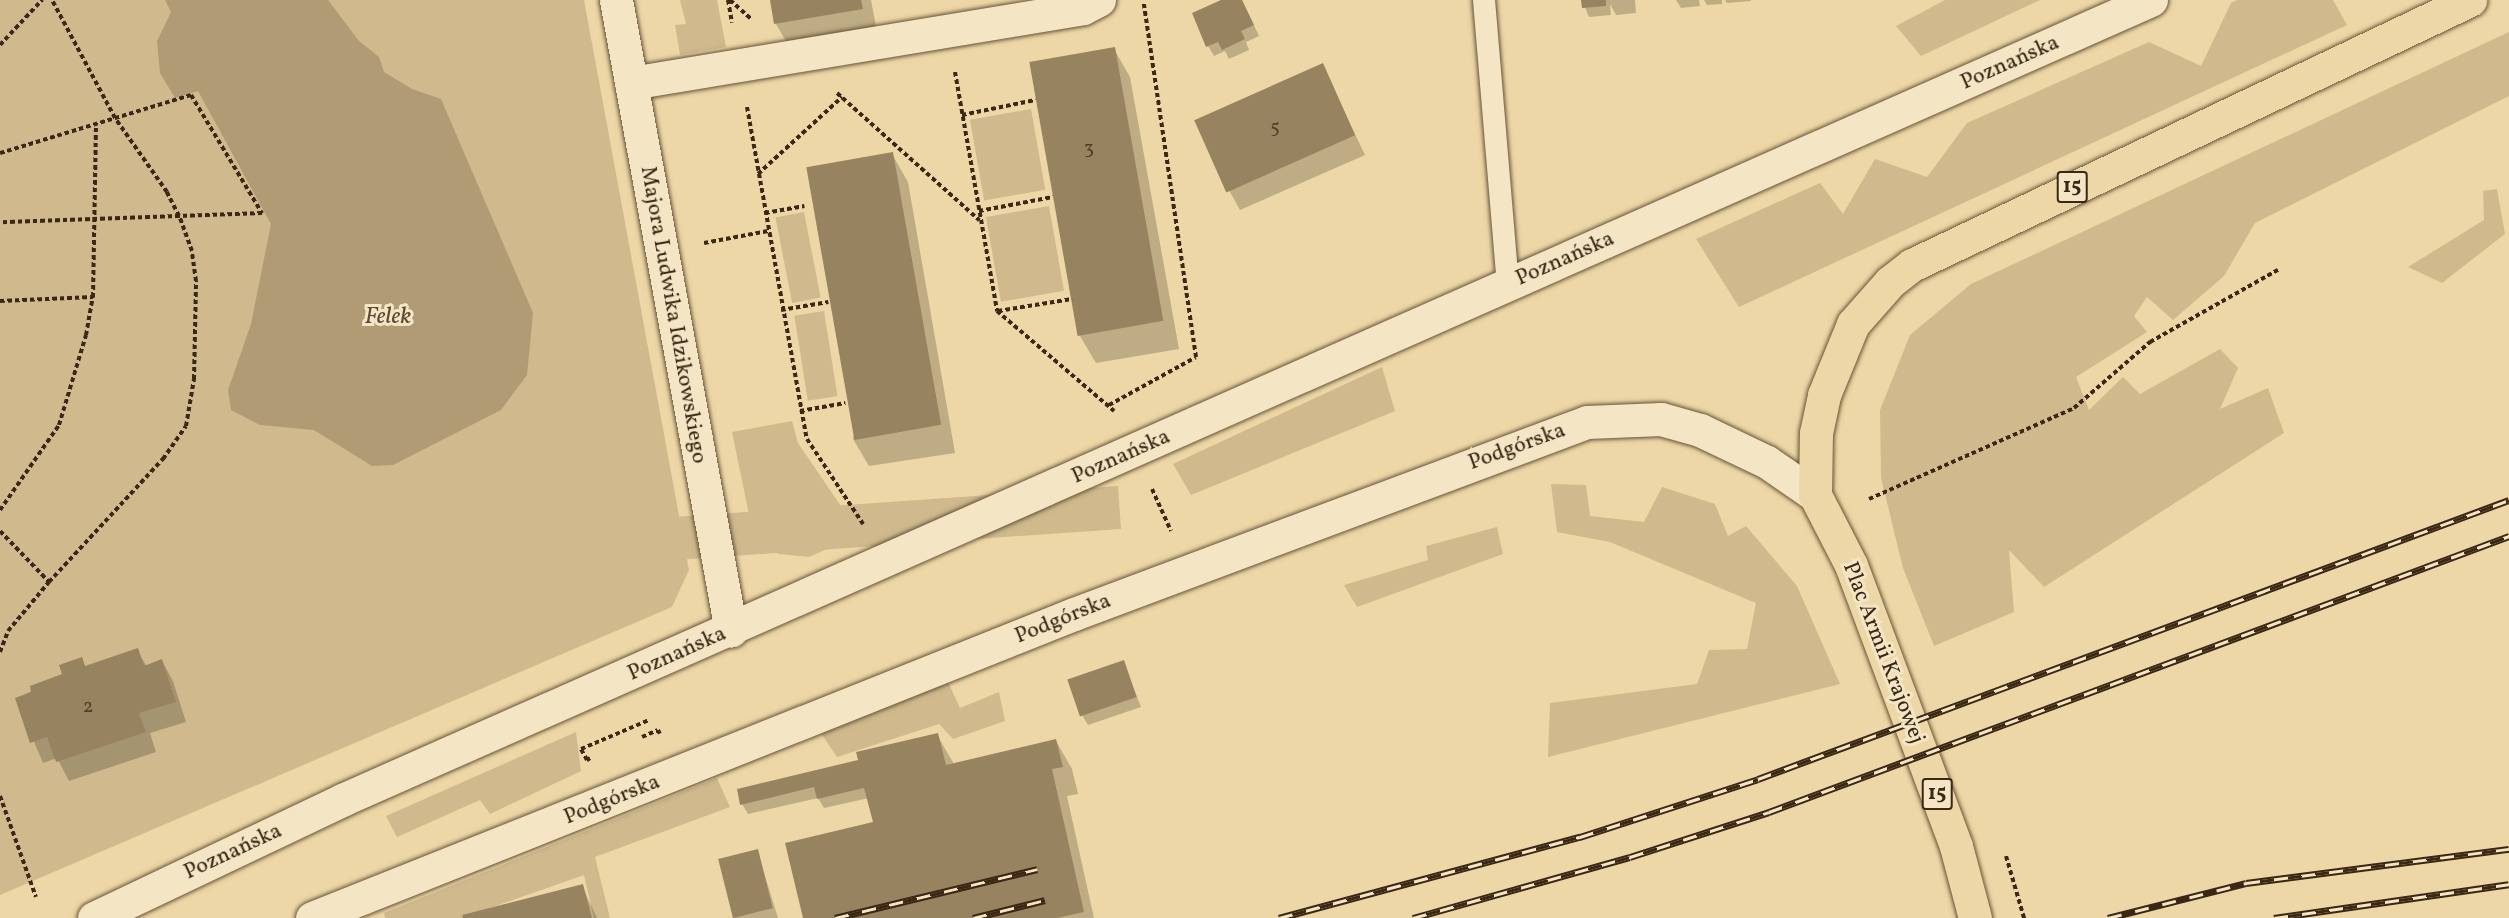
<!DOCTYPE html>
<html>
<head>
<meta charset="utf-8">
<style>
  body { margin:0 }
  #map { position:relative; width:2509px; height:918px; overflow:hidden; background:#eed7a6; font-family:Vollkorn,serif }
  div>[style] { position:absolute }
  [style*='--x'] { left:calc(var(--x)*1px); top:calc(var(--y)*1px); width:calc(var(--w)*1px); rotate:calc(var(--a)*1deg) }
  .green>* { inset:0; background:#cfb98d; transform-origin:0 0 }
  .water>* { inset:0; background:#b19b75 }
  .shadow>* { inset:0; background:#0003 }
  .building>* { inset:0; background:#988360; transform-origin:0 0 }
  .path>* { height:4px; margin-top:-2px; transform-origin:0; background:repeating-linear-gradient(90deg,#3a2715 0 4.5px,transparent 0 7.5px) }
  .roads { filter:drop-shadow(0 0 2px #675339) drop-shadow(0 0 2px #675339) }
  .service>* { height:22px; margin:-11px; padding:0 11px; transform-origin:11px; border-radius:11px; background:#f4e5c5 }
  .minor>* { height:33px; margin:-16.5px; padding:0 16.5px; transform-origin:16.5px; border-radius:16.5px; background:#f4e5c5 }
  .tertiary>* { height:33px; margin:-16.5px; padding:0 16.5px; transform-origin:16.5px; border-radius:16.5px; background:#f4e5c5 }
  .primary>* { height:33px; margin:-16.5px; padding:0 16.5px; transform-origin:16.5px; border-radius:16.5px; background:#eed7a6 }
  .rail>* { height:7px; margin-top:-3.5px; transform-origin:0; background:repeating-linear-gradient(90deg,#f4e5c5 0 14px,#3a2715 0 28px); box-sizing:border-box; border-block:2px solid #3a2715 }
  span { translate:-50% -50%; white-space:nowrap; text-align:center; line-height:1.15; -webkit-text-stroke:6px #f4e5c5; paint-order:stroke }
  .number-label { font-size:20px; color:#523e28 }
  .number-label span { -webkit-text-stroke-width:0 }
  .shield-label span { padding:2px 4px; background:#f4e5c5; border:2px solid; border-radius:4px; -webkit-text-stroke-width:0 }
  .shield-label { font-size:21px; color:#3a2715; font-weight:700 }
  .street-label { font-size:22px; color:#3a2715 }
  .water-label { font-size:24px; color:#5e4a32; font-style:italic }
</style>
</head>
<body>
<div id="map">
  <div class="green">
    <div style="clip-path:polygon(0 0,584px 0,689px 570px,672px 607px,0 895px)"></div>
    <div style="clip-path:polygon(680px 0,717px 0,726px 47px,680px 55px,675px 25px,686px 24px)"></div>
    <div style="clip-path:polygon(1945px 0,2040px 0,1921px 56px,1896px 26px)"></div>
    <div style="clip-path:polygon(2237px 0,2333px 0,2347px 25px,1739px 307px,1696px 239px,1820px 183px,1843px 214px,1875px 159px,1927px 177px,1967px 123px,2149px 42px,2201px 66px,2231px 3px)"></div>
    <div style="clip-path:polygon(2509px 32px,2509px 96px,2255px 223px,2224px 276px,2173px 320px,2147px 297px,2134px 316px,2147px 332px,2076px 377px,2089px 410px,2123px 377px,2140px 394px,2220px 349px,2238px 368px,2220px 409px,2268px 388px,2284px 433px,2044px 587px,2009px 550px,2014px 612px,1934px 646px,1903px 568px,1881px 478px,1880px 410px,1910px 335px,1971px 284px)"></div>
    <div style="left:1031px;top:109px;width:82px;height:62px;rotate:80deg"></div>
    <div style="clip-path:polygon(2497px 189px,2505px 234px,2442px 283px,2408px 267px,2484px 220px,2483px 191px)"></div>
    <div style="left:1049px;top:206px;width:86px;height:64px;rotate:80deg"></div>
    <div style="left:804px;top:212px;width:87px;height:29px;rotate:79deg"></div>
    <div style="left:824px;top:311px;width:86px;height:30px;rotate:81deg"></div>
    <div style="clip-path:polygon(1382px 367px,1395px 411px,1191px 495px,1173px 464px)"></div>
    <div style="clip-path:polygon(792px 421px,798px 443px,860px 534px,809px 557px,779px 554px,761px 543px,752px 529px,732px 432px)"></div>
    <div style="clip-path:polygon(1551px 484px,1586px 485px,1590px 516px,1644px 522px,1662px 487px,1715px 504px,1728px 536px,1746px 526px,1797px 586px,1840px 684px,1548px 757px,1550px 703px,1697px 684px,1709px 650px,1747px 649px,1756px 603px,1610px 542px,1557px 532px)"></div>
    <div style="left:1118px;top:486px;width:43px;height:506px;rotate:86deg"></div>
    <div style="clip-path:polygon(1497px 527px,1503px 554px,1357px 607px,1344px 585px,1428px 560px,1426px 546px)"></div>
    <div style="clip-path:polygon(948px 682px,960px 708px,999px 692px,1005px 721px,953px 739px,939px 724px,837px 757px,818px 729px)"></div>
    <div style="clip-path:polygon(576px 732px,581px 771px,490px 814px,480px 800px,397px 837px,386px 816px)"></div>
    <div style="clip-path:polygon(717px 778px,730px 807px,595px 857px,610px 918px,594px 918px,584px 875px,462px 918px,385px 918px,384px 913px)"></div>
  </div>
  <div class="water">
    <div style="clip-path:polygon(165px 0,328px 0,359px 41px,379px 57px,384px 72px,412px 89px,441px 99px,533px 313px,527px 375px,501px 410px,393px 465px,372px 466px,314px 430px,260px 425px,231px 410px,228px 390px,251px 324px,271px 224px,198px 91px,175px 98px,160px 73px,157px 41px,171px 12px)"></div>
  </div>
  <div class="shadow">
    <div style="clip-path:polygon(772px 0,871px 0,878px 37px,792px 52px,776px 24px)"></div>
    <div style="clip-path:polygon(1225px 0,1242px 0,1259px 36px,1246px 42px,1249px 50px,1229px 59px,1225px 51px,1214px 56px,1208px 46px)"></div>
    <div style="clip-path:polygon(1582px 0,1635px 0,1636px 13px,1616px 15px,1610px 4px,1611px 15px,1589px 17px)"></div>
    <div style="clip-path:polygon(1676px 0,1699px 0,1700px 6px,1681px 8px)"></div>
    <div style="clip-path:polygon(1704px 0,1722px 0,1722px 4px,1707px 5px)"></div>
    <div style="clip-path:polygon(1725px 0,1751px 0,1751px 1px,1727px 3px)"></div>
    <div style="clip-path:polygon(1114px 49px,1130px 77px,1179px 349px,1096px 363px,1080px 336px)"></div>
    <div style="clip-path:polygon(1322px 65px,1365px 155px,1240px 210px,1229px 190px)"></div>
    <div style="clip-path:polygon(892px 154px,908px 182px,955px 453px,869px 466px,853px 439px)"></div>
    <div style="clip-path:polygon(137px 650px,147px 667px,162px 661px,173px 681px,186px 722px,150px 733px,156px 752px,69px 781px,57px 758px,43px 763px,16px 699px,64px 675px,81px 659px,86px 668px)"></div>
    <div style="clip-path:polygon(1123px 662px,1141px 707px,1088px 725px,1082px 715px)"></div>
    <div style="clip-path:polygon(937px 735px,954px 764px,1056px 741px,1072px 769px,1078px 794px,1067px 796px,1094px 918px,804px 918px,875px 823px,869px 798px,824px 808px,818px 798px,748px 814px,742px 804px)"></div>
    <div style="clip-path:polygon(757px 850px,778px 918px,734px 918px,720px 860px)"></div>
    <div style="clip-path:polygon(582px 886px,597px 918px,464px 918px)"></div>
  </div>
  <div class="building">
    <div style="clip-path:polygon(770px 0,861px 0,863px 9px,774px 24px)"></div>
    <div style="clip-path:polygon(1221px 0,1242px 0,1254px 25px,1241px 31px,1245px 39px,1222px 50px,1218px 42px,1206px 47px,1192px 13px)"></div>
    <div style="clip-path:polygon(1581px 0,1606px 0,1606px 6px,1582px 8px)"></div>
    <div style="left:1115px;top:47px;width:278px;height:87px;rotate:80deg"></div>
    <div style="left:1323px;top:63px;width:79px;height:141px;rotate:66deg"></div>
    <div style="left:893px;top:152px;width:277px;height:88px;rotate:80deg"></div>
    <div style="clip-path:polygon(138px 648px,144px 666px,162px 659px,176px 702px,139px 713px,146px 732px,56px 762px,47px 737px,30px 743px,15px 698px,31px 692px,30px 686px,62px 674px,59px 665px,82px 657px,85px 666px)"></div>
    <div style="left:1124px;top:660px;width:39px;height:60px;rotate:71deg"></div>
    <div style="clip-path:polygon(938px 733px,946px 765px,1056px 739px,1063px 767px,1052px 769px,1084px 912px,1057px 918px,803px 918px,785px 843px,873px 822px,864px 788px,817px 799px,814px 787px,740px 805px,737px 789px,858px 760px,856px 752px)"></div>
    <div style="left:758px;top:849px;width:61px;height:41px;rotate:76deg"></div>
    <div style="clip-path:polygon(583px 884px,592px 918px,463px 918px,462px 915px)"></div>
  </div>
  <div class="path">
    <div style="--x:728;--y:0;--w:23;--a:80"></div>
    <div style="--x:730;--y:0;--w:30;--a:42"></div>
    <div style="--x:0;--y:45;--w:62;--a:-47"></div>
    <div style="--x:955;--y:72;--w:243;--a:80"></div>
    <div style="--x:997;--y:311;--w:154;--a:40.5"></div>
    <div style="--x:837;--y:93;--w:191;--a:41.8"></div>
    <div style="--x:747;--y:107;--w:337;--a:79.8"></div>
    <div style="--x:807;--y:439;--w:102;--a:56.6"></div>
    <div style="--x:962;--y:115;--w:75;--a:-11.6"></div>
    <div style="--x:0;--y:153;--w:200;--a:-16.9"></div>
    <div style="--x:191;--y:95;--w:138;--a:59"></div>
    <div style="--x:262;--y:213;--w:262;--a:178"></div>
    <div style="--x:758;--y:174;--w:114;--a:-42.5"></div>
    <div style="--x:979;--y:211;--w:75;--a:-10.7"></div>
    <div style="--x:765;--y:213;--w:40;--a:-10"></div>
    <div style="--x:704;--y:243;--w:65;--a:-10.6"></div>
    <div style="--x:0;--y:301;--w:93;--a:-2.5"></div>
    <div style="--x:781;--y:310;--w:48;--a:-9.7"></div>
    <div style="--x:998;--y:311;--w:75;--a:-9.2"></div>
    <div style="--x:1109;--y:405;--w:99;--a:-28.9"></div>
    <div style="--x:1196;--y:357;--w:358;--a:-98.4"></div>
    <div style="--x:800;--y:411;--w:46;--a:-10.1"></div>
    <div style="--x:1152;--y:489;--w:46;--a:65.7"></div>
    <div style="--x:1869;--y:499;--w:224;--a:-23.9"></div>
    <div style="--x:2074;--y:408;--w:101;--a:-41"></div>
    <div style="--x:2150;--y:342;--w:147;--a:-29.4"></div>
    <div style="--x:0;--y:510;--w:103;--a:-55.2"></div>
    <div style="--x:59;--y:425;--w:94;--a:-73.3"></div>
    <div style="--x:86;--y:335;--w:39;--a:-80"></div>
    <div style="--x:93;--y:297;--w:173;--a:-89"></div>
    <div style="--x:0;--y:531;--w:71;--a:46.1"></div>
    <div style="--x:0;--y:652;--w:22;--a:-69"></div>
    <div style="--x:8;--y:631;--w:64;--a:-50.1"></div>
    <div style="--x:49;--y:582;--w:168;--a:-47.2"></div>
    <div style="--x:163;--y:459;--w:40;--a:-55.1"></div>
    <div style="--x:186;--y:426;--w:48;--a:-80.3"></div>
    <div style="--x:194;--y:379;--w:98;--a:-88.8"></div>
    <div style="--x:196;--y:281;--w:30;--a:-98"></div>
    <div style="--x:192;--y:251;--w:37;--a:-110"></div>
    <div style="--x:179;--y:216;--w:27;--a:-117"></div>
    <div style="--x:167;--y:192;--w:90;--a:-125.1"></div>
    <div style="--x:115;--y:118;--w:134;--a:-118.1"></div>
    <div style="--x:642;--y:737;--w:17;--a:-24"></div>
    <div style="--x:658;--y:730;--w:4;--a:63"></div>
    <div style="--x:590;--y:758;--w:4;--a:146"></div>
    <div style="--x:587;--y:760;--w:13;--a:-119"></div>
    <div style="--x:581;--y:749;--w:74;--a:-23.1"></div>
    <div style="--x:0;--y:796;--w:107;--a:70.4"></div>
    <div style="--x:2006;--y:856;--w:65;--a:73.8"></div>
  </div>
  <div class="roads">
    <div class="service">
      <div style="--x:1484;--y:0;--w:285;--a:85.2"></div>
    </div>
    <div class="minor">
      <div style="--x:616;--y:0;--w:641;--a:79.67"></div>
      <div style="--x:631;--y:83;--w:458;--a:-9.4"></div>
      <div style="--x:1083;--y:8;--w:18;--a:-27"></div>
    </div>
    <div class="tertiary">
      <div style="--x:94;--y:918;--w:275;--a:-25.4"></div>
      <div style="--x:342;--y:800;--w:1978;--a:-23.86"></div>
      <div style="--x:312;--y:918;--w:820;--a:-21.75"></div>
      <div style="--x:1074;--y:614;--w:548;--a:-20.52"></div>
      <div style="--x:1587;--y:422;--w:74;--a:-2.3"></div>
      <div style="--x:1661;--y:419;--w:41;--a:15.8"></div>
      <div style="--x:1700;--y:430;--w:74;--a:25.5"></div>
      <div style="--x:1767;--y:462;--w:58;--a:34.5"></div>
    </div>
    <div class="primary">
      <div style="--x:1975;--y:918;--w:74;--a:-104.8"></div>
      <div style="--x:1956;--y:846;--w:300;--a:-110.5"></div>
      <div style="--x:1851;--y:565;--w:79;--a:-117.2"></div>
      <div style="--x:1815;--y:495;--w:62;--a:-89.1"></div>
      <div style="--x:1816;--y:433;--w:39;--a:-78"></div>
      <div style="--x:1824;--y:395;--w:77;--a:-67.8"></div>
      <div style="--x:1853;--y:324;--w:56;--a:-48.6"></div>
      <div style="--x:1890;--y:282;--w:28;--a:-38"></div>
      <div style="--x:1912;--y:265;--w:618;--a:-25.4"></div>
    </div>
  </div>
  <div class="rail">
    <div style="--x:835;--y:918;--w:208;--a:-13.6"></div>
    <div style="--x:973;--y:918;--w:74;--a:-14"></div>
    <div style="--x:1279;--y:918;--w:312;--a:-15.1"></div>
    <div style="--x:1580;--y:837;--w:187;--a:-18"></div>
    <div style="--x:1758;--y:779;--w:801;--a:-20.38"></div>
    <div style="--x:1413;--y:918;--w:225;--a:-15.7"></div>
    <div style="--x:1630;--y:857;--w:146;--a:-17.9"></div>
    <div style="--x:1769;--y:812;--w:790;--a:-20.45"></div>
    <div style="--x:2108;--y:918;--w:142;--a:-14.2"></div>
    <div style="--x:2246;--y:883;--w:265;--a:-7.4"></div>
    <div style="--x:2274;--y:918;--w:237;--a:-8.2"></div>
  </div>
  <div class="number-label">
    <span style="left:1275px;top:128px">5</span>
    <span style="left:1089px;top:149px">3</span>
    <span style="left:88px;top:707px">2</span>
  </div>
  <div class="shield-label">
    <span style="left:2072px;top:187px">15</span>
    <span style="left:1937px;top:794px">15</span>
  </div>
  <div class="street-label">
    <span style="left:2010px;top:63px;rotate:-24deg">Poznańska</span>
    <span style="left:1565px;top:259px;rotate:-24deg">Poznańska</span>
    <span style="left:673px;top:315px;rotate:80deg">Majora Ludwika Idzikowskiego</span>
    <span style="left:1517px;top:447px;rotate:-20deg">Podgórska</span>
    <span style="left:1121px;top:457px;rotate:-24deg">Poznańska</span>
    <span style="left:1063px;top:619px;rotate:-22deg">Podgórska</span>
    <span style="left:1883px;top:653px;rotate:69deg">Plac Armii Krajowej</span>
    <span style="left:677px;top:654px;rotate:-24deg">Poznańska</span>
    <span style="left:612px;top:800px;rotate:-22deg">Podgórska</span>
    <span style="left:233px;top:852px;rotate:-25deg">Poznańska</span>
  </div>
  <div class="water-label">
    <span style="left:388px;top:318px">Felek</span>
  </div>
</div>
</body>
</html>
